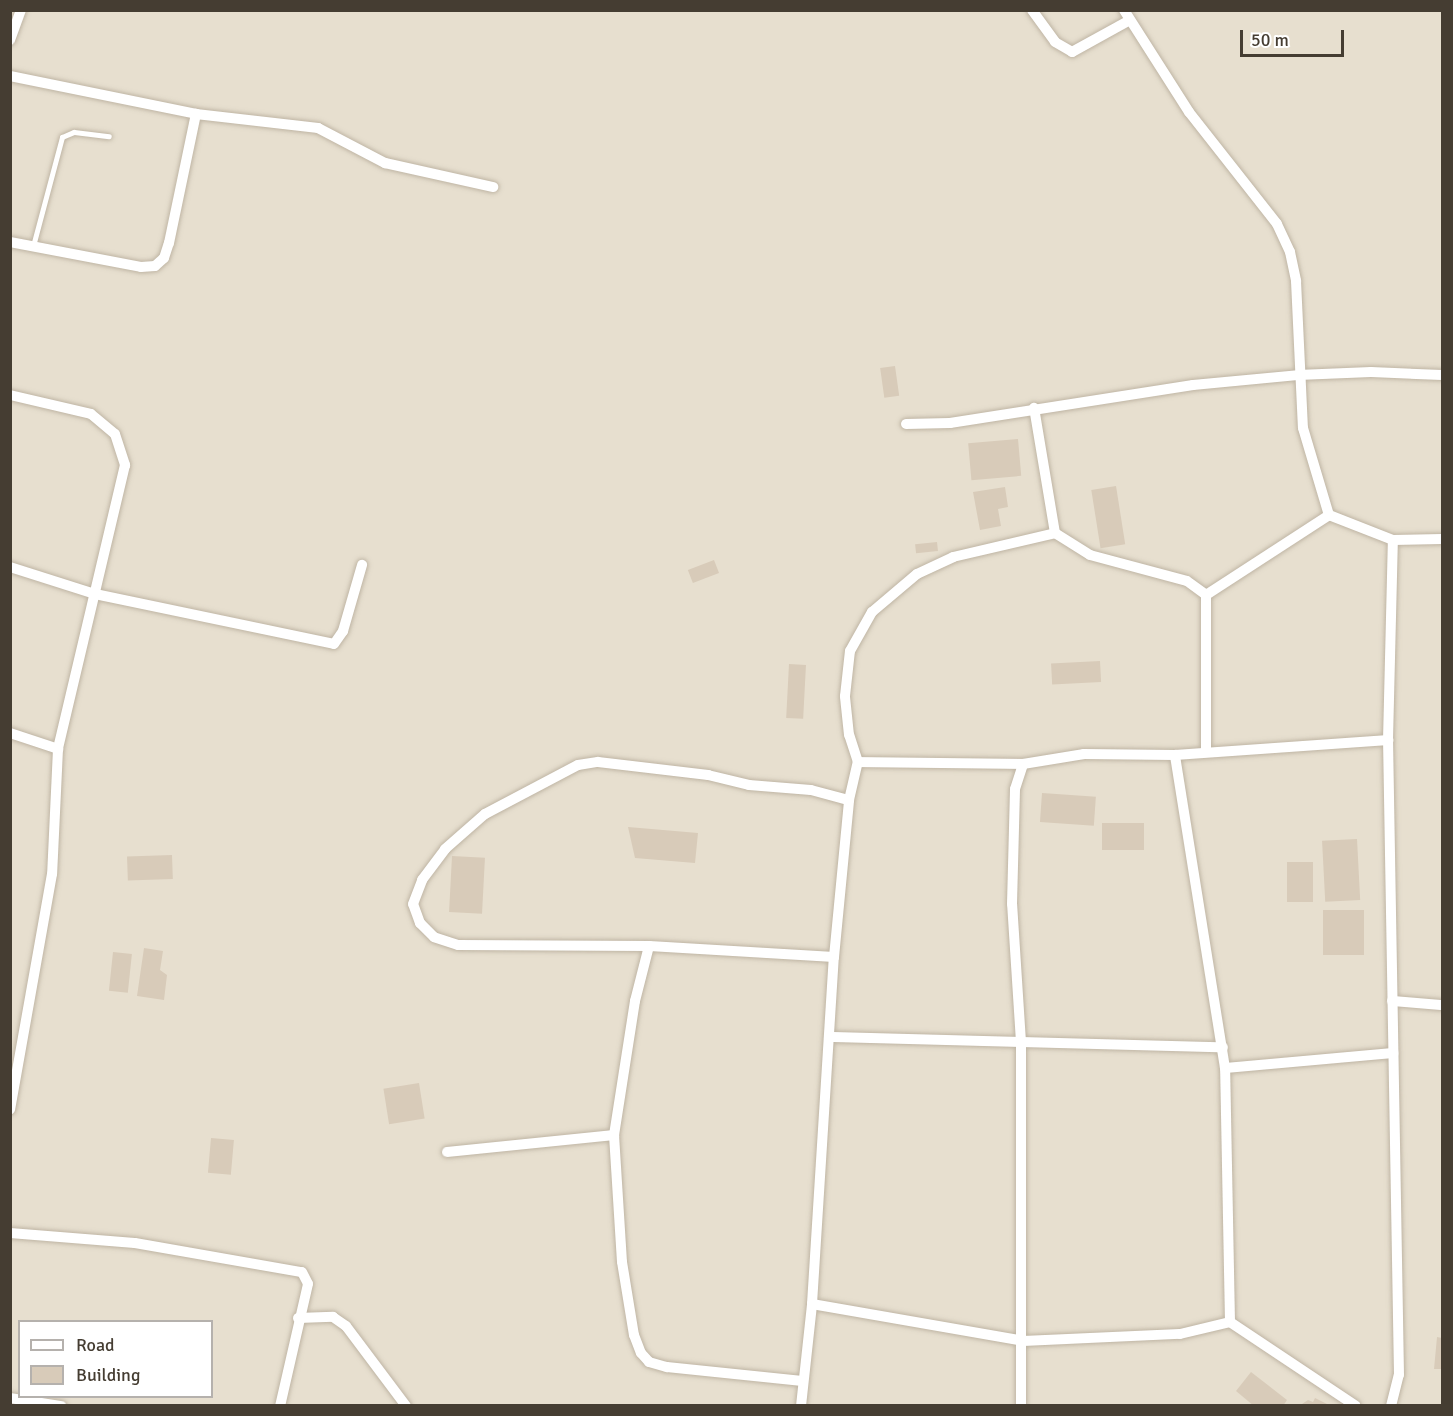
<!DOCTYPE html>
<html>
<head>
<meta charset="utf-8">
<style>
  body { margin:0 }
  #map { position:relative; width:1453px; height:1416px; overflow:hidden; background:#f3ede2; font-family:Signika,sans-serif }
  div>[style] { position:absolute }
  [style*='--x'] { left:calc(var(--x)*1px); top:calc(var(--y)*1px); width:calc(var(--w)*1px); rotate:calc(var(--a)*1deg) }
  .residential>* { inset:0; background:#e7dfcf }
  .building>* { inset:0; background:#d8cbb9; transform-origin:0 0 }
  .roads { filter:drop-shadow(0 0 2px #bfb5a4) drop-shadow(0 0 2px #bfb5a4) }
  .lane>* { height:5px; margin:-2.5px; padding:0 2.5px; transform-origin:2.5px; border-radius:2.5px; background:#fff }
  .street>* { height:10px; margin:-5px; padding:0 5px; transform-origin:5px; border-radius:5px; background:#fff }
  span { translate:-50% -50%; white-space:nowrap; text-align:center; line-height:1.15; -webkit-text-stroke:6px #fff; paint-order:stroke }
  .frame { position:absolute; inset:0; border:12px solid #453d32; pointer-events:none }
  .legend { position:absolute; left:18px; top:1320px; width:195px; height:78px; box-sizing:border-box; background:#fff; border:2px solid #b5b1ad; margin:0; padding:8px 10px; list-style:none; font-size:18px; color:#453d32 }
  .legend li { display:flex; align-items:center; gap:12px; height:30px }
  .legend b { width:30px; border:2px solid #b5b1ad }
  .scale { position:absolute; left:1240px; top:30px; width:104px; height:27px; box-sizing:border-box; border:3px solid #453d32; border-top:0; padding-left:8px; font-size:18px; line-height:21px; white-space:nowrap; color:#453d32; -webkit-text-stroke:4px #fff; paint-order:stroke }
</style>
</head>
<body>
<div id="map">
  <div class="residential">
    <div style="clip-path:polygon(evenodd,10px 11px,1442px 11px,1442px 1405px,11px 1405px,10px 11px,20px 1322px,212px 1322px,212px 1396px,20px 1396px,20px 1322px)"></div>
  </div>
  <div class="building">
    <div style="left:895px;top:366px;width:30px;height:15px;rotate:82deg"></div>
    <div style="left:1018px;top:439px;width:37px;height:50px;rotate:85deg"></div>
    <div style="left:1116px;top:486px;width:59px;height:25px;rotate:81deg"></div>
    <div style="clip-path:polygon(1005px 487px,1008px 507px,998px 509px,1001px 526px,980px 530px,973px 492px)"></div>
    <div style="left:937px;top:542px;width:9px;height:22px;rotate:84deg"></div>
    <div style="left:714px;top:560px;width:14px;height:28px;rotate:69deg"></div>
    <div style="left:1100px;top:661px;width:21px;height:49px;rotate:87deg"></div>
    <div style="left:789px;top:664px;width:17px;height:54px;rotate:3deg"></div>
    <div style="left:1042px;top:793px;width:54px;height:29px;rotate:4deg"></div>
    <div style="left:1144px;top:823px;width:27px;height:42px;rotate:90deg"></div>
    <div style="clip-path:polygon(628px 827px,698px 833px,695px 863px,635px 858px)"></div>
    <div style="left:1357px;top:839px;width:61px;height:35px;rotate:87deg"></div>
    <div style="left:172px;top:855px;width:24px;height:45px;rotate:88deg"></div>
    <div style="left:452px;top:856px;width:33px;height:56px;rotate:3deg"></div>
    <div style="left:1287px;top:862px;width:26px;height:40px"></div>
    <div style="left:1323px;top:910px;width:41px;height:45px"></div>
    <div style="clip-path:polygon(144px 948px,163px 951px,160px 970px,167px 975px,164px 1000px,137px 996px)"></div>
    <div style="left:113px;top:952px;width:19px;height:39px;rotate:6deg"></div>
    <div style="left:419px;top:1083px;width:36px;height:36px;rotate:81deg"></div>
    <div style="left:211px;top:1138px;width:23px;height:35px;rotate:5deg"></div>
    <div style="clip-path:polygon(1437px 1337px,1442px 1338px,1442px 1369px,1434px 1369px)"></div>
    <div style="clip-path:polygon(1251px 1372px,1287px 1400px,1283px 1406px,1254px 1406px,1236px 1391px)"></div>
    <div style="clip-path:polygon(1315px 1398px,1331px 1406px,1299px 1406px,1308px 1400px,1313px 1402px)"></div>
  </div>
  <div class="roads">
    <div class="lane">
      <div style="--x:33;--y:246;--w:113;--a:-75.1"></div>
      <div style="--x:62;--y:137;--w:13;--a:-23"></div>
      <div style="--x:74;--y:132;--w:35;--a:7"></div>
    </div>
    <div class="street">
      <div style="--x:1032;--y:10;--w:39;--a:54"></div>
      <div style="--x:1055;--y:42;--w:20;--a:30"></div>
      <div style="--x:1072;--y:52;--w:66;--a:-28.9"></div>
      <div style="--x:1124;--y:10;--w:121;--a:57.5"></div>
      <div style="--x:1189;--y:112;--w:142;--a:51.8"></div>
      <div style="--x:1277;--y:224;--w:31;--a:65"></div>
      <div style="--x:1290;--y:252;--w:30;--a:78"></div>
      <div style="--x:1296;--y:281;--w:147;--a:87.3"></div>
      <div style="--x:1303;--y:428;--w:91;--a:73.4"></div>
      <div style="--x:1329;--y:515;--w:69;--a:21.3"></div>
      <div style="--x:1393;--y:540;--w:49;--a:-1.2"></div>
      <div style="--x:10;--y:40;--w:32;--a:-70"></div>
      <div style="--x:10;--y:76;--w:190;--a:11.5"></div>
      <div style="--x:196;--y:114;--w:123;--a:6.5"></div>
      <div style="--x:318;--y:128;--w:76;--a:27.6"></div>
      <div style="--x:385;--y:163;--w:111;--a:12.5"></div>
      <div style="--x:10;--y:242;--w:133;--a:10.8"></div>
      <div style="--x:141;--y:267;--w:14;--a:-4"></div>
      <div style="--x:155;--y:266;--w:12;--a:-42"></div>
      <div style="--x:164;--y:258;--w:16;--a:-72"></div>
      <div style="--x:169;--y:243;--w:132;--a:-78.2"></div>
      <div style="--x:10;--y:395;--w:83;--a:13.2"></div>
      <div style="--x:91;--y:414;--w:31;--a:40"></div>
      <div style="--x:115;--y:434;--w:33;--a:72"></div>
      <div style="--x:125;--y:465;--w:292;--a:103.3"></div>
      <div style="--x:58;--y:749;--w:125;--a:92.7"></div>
      <div style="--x:52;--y:874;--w:239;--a:100.1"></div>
      <div style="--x:906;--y:424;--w:44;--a:-1.3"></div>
      <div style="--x:950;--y:423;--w:246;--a:-8.9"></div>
      <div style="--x:1193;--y:385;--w:105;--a:-5.4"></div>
      <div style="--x:1298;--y:375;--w:73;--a:-2.4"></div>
      <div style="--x:1371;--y:372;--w:71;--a:2.4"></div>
      <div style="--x:1055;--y:533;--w:41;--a:32.2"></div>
      <div style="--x:1090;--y:555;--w:100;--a:15"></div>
      <div style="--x:1187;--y:581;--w:24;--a:36"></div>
      <div style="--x:10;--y:567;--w:89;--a:17.6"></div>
      <div style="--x:95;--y:594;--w:244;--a:11.8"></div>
      <div style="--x:334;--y:644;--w:16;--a:-55"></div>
      <div style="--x:343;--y:631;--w:69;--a:-73.9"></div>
      <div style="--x:10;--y:733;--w:51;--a:18.4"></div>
      <div style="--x:1206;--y:752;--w:157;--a:-90"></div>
      <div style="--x:1206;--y:595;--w:147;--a:-33"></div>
      <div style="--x:858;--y:762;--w:28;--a:-108"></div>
      <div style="--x:849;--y:735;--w:39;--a:-96"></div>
      <div style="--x:845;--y:696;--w:45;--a:-83.7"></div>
      <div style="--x:850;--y:651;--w:45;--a:-60.6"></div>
      <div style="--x:872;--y:612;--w:59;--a:-40.2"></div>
      <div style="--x:917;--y:574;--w:40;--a:-25"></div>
      <div style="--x:953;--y:557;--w:105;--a:-13.2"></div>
      <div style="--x:1055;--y:533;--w:127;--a:-99.5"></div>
      <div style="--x:649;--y:946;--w:57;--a:104.3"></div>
      <div style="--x:635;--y:1001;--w:136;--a:98.9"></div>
      <div style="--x:614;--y:1135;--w:127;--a:86.4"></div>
      <div style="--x:622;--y:1262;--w:74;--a:80.7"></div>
      <div style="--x:634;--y:1335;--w:19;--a:69"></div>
      <div style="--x:641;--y:1353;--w:12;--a:48"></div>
      <div style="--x:649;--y:1362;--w:19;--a:16"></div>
      <div style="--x:667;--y:1367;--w:136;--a:5.9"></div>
      <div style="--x:834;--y:957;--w:158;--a:-84.5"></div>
      <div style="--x:849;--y:800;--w:39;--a:-77"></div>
      <div style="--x:858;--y:762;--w:165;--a:0.7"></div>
      <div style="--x:1392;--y:1001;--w:50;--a:4.6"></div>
      <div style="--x:829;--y:1037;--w:394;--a:1.5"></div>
      <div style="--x:1225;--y:1068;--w:169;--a:-5.1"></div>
      <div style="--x:447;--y:1152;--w:168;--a:-5.8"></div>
      <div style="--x:10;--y:1233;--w:125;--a:4.6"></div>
      <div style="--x:135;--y:1243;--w:169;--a:9.9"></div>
      <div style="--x:302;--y:1272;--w:13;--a:63"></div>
      <div style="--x:308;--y:1284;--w:125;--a:102.9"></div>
      <div style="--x:812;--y:1304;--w:214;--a:9.9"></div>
      <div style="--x:1023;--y:1341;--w:157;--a:-2.6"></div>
      <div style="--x:1180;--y:1334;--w:51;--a:-13.5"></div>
      <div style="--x:1230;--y:1322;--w:254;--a:-91.1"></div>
      <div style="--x:1225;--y:1068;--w:317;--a:-99.1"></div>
      <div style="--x:298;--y:1318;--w:35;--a:-2"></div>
      <div style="--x:333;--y:1317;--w:16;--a:35"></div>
      <div style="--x:346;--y:1326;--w:100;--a:53.1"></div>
      <div style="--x:1230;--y:1322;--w:151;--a:33.7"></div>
      <div style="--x:10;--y:1398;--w:52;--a:8.9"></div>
      <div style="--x:801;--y:1406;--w:103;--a:-83.8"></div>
      <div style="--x:812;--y:1304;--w:348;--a:-86.4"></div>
      <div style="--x:834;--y:957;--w:185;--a:-176.6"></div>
      <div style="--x:649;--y:946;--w:191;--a:-179.7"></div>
      <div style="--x:458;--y:945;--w:25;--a:-162"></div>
      <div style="--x:434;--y:937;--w:20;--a:-135"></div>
      <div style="--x:420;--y:923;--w:20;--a:-110"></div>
      <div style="--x:413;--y:904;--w:26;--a:-69"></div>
      <div style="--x:422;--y:880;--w:39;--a:-53"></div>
      <div style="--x:445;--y:849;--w:53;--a:-41.2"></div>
      <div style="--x:485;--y:814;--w:105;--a:-27.8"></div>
      <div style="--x:578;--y:765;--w:20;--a:-9"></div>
      <div style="--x:598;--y:762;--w:111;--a:6.7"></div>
      <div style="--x:708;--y:775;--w:42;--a:13.7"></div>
      <div style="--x:749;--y:785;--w:62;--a:4.6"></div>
      <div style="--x:811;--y:790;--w:39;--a:15"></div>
      <div style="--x:1021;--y:1406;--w:364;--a:-90"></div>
      <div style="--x:1021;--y:1042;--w:138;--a:-93.7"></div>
      <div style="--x:1012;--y:904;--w:115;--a:-88.5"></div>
      <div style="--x:1015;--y:789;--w:26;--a:-72"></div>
      <div style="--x:1023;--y:764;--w:62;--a:-9.3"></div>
      <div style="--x:1084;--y:754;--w:91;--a:0.6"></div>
      <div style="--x:1175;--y:755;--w:214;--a:-4"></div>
      <div style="--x:1391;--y:1406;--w:32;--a:-76"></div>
      <div style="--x:1399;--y:1375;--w:635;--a:-90.99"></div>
      <div style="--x:1388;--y:740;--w:200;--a:-88.6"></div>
    </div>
  </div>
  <div class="frame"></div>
  <ul class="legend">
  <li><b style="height:8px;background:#fff"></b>Road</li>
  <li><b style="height:16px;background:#d8cbb9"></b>Building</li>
  </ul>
  <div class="scale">50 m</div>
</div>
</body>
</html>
